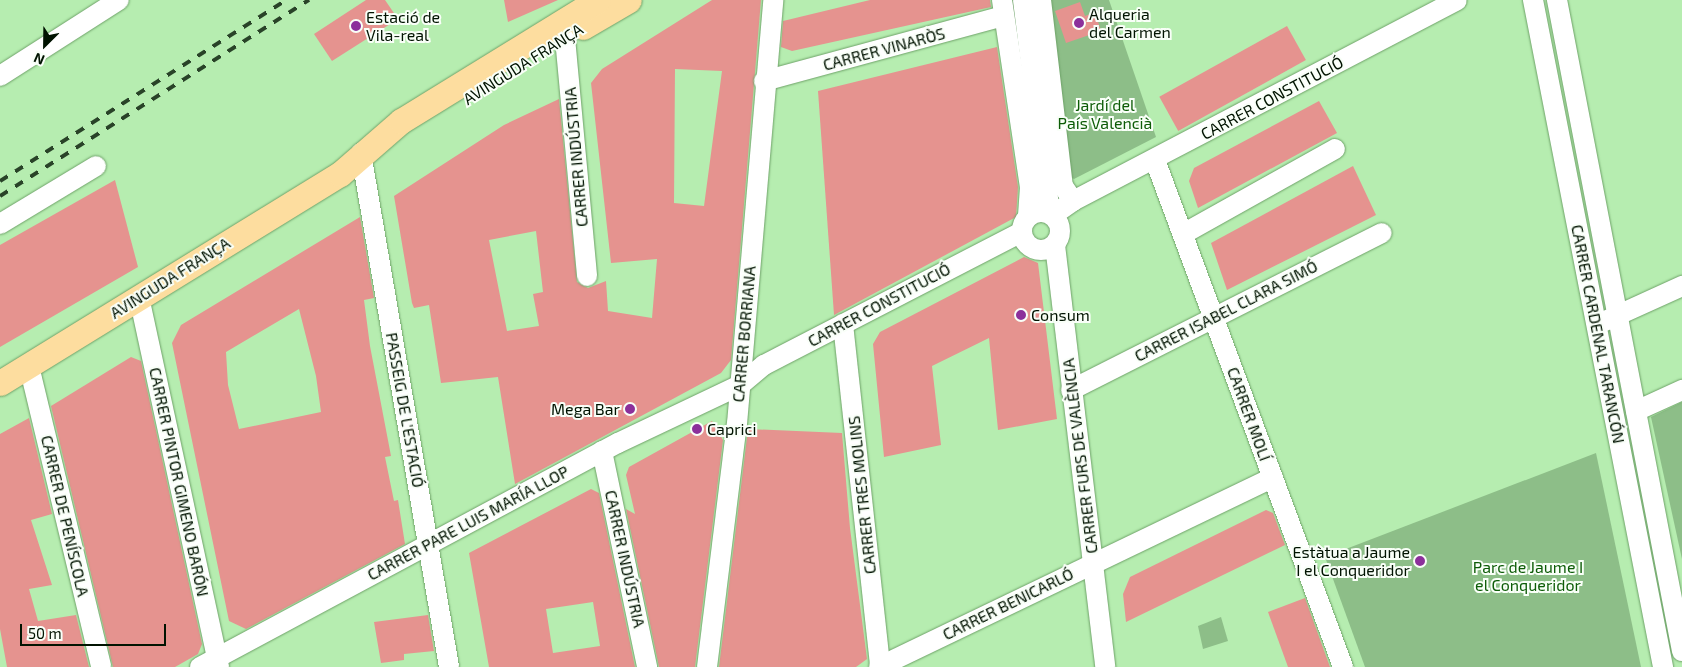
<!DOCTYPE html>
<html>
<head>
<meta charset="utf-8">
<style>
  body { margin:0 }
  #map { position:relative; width:1682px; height:667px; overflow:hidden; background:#b6edb0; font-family:"Exo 2",sans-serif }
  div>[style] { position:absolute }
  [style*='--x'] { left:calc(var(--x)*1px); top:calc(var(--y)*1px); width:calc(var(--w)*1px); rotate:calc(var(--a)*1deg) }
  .green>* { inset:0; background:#8dbe88 }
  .building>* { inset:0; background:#e5938f; transform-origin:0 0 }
  .roads { filter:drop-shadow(0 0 1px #6ea268) drop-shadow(0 0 1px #6ea268) }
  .minor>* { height:20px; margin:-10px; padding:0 10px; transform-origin:10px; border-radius:10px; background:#fff }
  .minor>.ring { margin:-10px; padding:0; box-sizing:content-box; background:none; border:20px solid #fff; border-radius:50% }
  .major>* { height:25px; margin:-12.5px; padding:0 12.5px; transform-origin:12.5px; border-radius:12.5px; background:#fddd9f }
  .rail>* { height:4px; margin-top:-2px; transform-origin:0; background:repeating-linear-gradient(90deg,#294328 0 9px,transparent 0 18px) }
  .dots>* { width:14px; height:14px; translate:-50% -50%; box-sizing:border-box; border:2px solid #f9fff8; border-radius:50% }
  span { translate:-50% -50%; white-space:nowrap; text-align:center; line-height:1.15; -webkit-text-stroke:4px #f9fff8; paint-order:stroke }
  .poi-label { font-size:16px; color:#011301 }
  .left { translate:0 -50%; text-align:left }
  .right { translate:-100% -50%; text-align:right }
  .street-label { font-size:16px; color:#011301 }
  .park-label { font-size:16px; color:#0d5c07 }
  .north { position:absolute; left:20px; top:20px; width:50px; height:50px; -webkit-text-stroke:4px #f9fff8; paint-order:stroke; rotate:203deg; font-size:14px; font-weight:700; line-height:20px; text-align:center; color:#011301 }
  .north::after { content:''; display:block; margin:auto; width:18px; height:22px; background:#011301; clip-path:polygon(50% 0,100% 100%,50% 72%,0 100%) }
  .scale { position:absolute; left:20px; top:624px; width:146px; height:22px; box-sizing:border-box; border:2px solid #011301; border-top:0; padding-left:6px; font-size:15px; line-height:18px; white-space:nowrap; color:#011301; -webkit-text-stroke:4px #f9fff8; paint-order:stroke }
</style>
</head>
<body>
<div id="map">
  <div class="green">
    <div style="clip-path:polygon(1049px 0,1109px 0,1156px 137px,1074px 179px,1071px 177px)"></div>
    <div style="clip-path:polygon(1682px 402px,1682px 559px,1651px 417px)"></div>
    <div style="clip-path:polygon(1596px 453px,1641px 667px,1365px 667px,1325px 557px)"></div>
    <div style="clip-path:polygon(1221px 617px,1228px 641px,1203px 649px,1198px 626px)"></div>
  </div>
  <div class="building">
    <div style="clip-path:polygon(366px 0,385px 0,398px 19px,332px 61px,314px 34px)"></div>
    <div style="clip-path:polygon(504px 0,558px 0,508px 22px)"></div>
    <div style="clip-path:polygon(evenodd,712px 0,761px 0,731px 360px,721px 373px,515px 484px,498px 377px,441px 383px,429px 305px,414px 308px,412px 303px,394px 196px,504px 125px,559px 99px,577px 282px,588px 288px,606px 281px,608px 311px,652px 318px,657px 259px,611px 263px,591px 83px,602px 69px,712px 0,675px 69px,722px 71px,704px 206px,674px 203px,675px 69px,712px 0,536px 231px,543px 292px,533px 294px,539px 326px,507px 331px,489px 240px,536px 231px)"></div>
    <div style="clip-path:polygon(870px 0,990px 0,991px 7px,792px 51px,781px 47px,783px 21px)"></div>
    <div style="clip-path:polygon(1080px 2px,1085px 16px,1095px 12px,1101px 31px,1066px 43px,1055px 11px)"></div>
    <div style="left:1287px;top:26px;width:39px;height:146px;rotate:61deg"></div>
    <div style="clip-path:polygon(997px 47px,1018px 187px,1016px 217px,834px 315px,818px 91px)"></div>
    <div style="clip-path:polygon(1319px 101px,1337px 133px,1198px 208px,1189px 181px,1194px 168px)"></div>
    <div style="clip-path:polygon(1353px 166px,1376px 215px,1227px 290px,1211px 243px)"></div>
    <div style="clip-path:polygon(115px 180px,138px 267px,0 347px,0 245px)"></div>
    <div style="clip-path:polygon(evenodd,360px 217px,374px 298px,364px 300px,370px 346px,391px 456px,385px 457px,394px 501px,398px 500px,405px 544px,246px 629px,229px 621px,172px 343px,181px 325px,360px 217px,299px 309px,316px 376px,321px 412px,239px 429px,228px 385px,226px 352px,299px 309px)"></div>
    <div style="clip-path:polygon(1024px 257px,1038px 263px,1057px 419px,998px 430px,989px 338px,932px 366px,941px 445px,884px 457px,873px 344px,880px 332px)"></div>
    <div style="clip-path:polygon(131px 357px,141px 361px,202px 644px,198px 654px,175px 667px,113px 667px,51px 406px)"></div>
    <div style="clip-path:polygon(29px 418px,52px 514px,31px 520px,52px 585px,29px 589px,38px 621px,76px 615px,89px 667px,7px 667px,0 629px,0 434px)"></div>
    <div style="clip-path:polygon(712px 421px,723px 440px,695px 667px,659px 667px,626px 509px,635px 514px,626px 475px,629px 467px)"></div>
    <div style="clip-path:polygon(748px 429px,842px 433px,850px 528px,867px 659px,856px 667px,719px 667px)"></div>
    <div style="clip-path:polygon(evenodd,591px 489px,599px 493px,635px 667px,489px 667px,469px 553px,591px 489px,593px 602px,600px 646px,553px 653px,546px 609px,593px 602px)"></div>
    <div style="clip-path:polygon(1266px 510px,1273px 513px,1285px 545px,1126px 622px,1123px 594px,1130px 577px)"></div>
    <div style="clip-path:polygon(1305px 598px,1330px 667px,1288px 667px,1268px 612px)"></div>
    <div style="clip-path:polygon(428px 615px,434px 651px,404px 654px,404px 660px,381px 663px,374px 622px)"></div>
  </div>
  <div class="roads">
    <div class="minor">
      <div style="--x:1002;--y:0;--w:189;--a:81.5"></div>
      <div style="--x:1030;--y:187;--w:30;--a:94"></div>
      <div style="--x:1023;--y:0;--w:215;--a:82.8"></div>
      <div style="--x:1041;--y:0;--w:187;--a:83.3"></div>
      <div style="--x:1063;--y:186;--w:18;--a:56"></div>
      <div style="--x:1533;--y:0;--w:680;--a:78.97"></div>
      <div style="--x:1557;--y:0;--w:663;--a:79.13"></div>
      <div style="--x:565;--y:38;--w:239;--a:84.7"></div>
      <div style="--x:0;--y:76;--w:141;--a:-32.6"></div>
      <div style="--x:764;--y:81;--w:248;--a:-15.2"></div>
      <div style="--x:361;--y:153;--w:521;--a:80.28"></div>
      <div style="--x:1155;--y:160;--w:541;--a:69.65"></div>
      <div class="ring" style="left:1022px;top:212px;width:18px;height:18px"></div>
      <div style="--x:1053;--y:215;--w:24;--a:-35"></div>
      <div style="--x:1073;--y:201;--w:433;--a:-27.6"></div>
      <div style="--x:0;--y:224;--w:112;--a:-31.1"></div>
      <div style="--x:1183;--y:234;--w:174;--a:-29.2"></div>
      <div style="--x:1055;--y:245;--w:425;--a:83.2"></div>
      <div style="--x:139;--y:297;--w:379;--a:77.8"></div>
      <div style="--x:1605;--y:321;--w:85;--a:-24.4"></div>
      <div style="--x:843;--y:324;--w:345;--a:83.8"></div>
      <div style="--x:29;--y:366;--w:309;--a:76.5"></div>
      <div style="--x:1071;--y:390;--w:348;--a:-26.8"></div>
      <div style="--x:1636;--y:411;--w:51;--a:-24.5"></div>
      <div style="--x:602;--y:451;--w:221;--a:78.2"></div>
      <div style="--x:200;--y:667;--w:474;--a:-28.2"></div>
      <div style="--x:618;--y:443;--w:135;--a:-25.4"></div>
      <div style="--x:740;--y:385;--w:31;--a:-40"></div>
      <div style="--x:764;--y:365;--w:290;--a:-27.3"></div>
      <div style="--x:707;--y:667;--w:245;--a:-83"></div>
      <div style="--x:737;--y:424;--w:426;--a:-85.1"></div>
      <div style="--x:879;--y:667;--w:437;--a:-25.7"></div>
    </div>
    <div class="major">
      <div style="--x:583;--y:27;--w:53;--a:-30.4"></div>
      <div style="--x:0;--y:383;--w:399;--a:-31.6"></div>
      <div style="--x:340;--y:174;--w:81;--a:-41"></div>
      <div style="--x:401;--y:121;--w:231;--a:-31.6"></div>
    </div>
  </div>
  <div class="rail">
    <div style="--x:0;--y:181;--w:338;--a:-32.3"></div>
    <div style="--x:0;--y:196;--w:366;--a:-32.4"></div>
  </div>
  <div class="dots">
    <div style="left:1079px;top:23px;background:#8c309b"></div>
    <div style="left:356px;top:26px;background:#8c309b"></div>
    <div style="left:1021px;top:315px;background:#8c309b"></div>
    <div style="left:630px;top:409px;background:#8c309b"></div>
    <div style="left:697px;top:429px;background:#8c309b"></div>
    <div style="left:1420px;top:561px;background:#8c309b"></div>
  </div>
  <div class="poi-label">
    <span class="left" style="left:1089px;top:23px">Alqueria<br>del Carmen</span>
    <span class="left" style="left:366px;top:26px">Estació de<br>Vila-real</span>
    <span class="left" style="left:1031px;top:315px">Consum</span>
    <span class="right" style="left:620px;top:409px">Mega Bar</span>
    <span class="left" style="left:707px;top:429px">Caprici</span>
    <span class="right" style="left:1410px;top:561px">Estàtua a Jaume<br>I el Conqueridor</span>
  </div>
  <div class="street-label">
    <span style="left:884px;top:49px;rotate:-15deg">CARRER VINARÒS</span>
    <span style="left:523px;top:64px;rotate:-32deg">AVINGUDA FRANÇA</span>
    <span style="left:1272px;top:98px;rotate:-28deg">CARRER CONSTITUCIÓ</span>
    <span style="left:576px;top:157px;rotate:-95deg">CARRER INDÚSTRIA</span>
    <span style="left:170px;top:278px;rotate:-32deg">AVINGUDA FRANÇA</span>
    <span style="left:879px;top:305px;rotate:-28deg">CARRER CONSTITUCIÓ</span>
    <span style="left:1226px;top:311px;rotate:-27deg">CARRER ISABEL CLARA SIMÓ</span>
    <span style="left:744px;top:334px;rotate:-85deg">CARRER BORRIANA</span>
    <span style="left:1598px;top:334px;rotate:79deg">CARRER CARDENAL TARANCÓN</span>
    <span style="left:405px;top:410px;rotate:80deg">PASSEIG DE L'ESTACIÓ</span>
    <span style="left:1249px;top:414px;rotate:70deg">CARRER MOLÍ</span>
    <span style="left:1080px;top:456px;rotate:-97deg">CARRER FURS DE VALÈNCIA</span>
    <span style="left:179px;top:482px;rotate:78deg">CARRER PINTOR GIMENO BARÓN</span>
    <span style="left:862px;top:495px;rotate:-96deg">CARRER TRES MOLINS</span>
    <span style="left:65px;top:516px;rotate:77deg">CARRER DE PENÍSCOLA</span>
    <span style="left:468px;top:523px;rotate:-28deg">CARRER PARE LUIS MARÍA LLOP</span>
    <span style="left:625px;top:559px;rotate:78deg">CARRER INDÚSTRIA</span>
    <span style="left:1008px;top:604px;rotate:-26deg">CARRER BENICARLÓ</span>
  </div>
  <div class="park-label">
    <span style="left:1105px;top:114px">Jardí del<br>País Valencià</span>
    <span style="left:1528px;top:576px">Parc de Jaume I<br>el Conqueridor</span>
  </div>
  <div class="north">N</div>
  <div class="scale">50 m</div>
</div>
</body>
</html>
